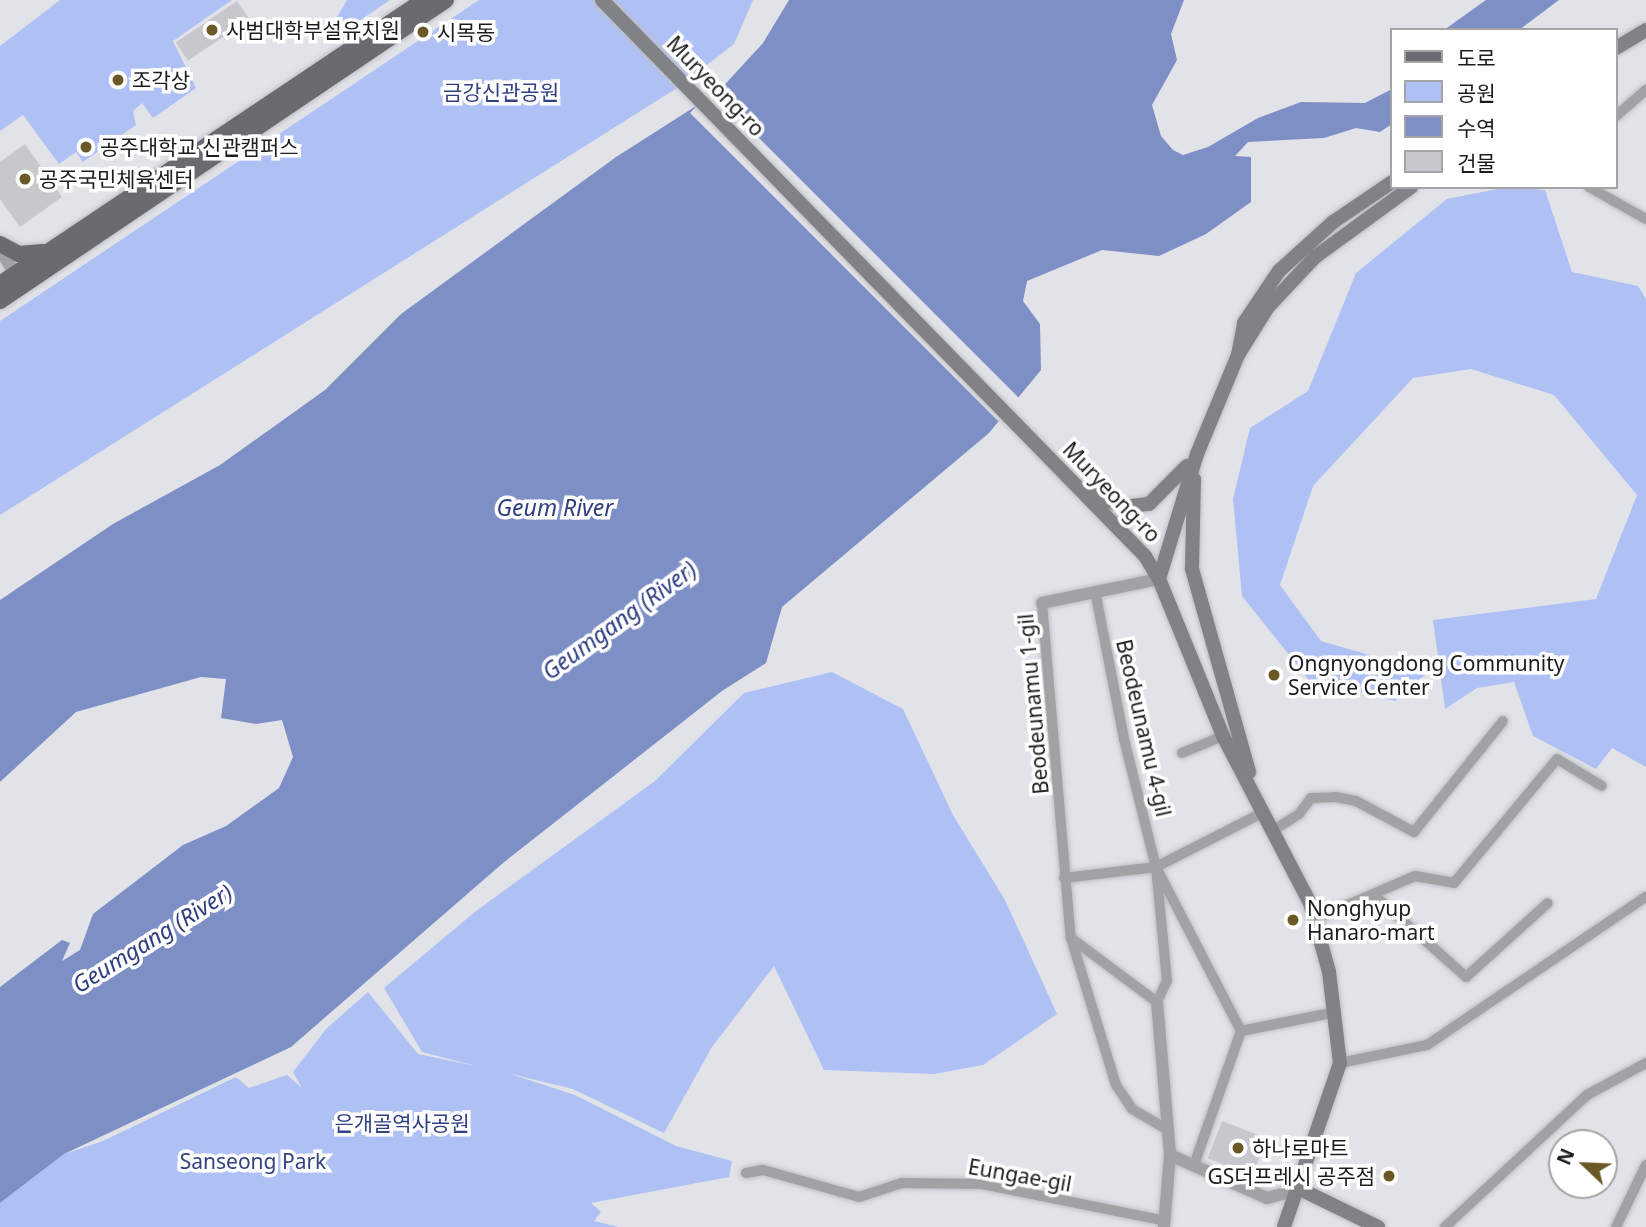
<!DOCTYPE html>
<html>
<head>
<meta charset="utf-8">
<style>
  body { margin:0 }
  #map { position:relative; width:1646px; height:1227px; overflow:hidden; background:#e2e3e8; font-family:"Noto Sans","Noto Sans KR",sans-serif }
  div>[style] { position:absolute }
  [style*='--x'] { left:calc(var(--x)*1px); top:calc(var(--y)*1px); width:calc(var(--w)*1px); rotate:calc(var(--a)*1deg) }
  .green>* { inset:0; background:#afc0f5 }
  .water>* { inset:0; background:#7e8fc5 }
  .pier>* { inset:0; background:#e2e3e8; transform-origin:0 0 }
  .building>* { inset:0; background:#c6c8cc; transform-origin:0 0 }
  .roads { filter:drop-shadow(0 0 2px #bebfc4) drop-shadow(0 0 2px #bebfc4) }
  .minor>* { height:10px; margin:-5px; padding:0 5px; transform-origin:5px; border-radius:5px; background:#a1a2a3 }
  .tertiary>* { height:12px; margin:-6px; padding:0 6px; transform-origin:6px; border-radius:6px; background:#a1a2a3 }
  .secondary>* { height:14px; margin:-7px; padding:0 7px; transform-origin:7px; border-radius:7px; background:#818285 }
  .primary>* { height:16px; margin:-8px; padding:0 8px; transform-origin:8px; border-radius:8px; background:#6a6b6e }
  .dots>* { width:19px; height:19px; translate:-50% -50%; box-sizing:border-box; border:4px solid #fff; border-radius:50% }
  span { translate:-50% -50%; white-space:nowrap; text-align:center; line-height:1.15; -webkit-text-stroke:7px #fff; paint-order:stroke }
  .poi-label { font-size:21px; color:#1b1c1e }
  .left { translate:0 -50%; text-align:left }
  .right { translate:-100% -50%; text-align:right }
  .street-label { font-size:21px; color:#1b1c1e }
  .park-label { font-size:21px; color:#314184 }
  .water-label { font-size:23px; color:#2f3e81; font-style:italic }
  .legend { position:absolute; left:1390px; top:28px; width:228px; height:161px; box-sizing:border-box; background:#fff; border:2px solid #a4a4a5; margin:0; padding:9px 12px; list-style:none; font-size:21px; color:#1b1c1e }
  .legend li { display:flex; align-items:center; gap:14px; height:35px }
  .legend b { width:35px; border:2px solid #a4a4a5 }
  .north { position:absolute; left:1548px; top:1129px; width:70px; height:70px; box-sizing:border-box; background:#fff; border:2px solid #a4a4a5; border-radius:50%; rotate:293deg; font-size:19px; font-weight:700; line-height:28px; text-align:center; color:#1b1c1e }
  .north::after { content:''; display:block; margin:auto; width:24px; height:32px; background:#6a5927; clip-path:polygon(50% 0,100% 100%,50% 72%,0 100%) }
</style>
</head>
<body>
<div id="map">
  <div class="green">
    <div style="clip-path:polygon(60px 0,232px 0,173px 41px,196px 88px,153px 118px,142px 103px,133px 111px,136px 125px,83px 162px,76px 152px,59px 164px,23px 115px,0 131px,0 46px)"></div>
    <div style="clip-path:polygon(347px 0,390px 0,346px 30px,337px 17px)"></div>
    <div style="clip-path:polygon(479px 0,753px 0,734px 44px,677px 88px,0 515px,0 321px)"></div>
    <div style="clip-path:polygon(1507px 187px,1545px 190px,1572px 272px,1638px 286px,1646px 299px,1646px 767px,1612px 748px,1596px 769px,1533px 736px,1514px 682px,1477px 688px,1445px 709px,1433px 620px,1596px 599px,1637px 495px,1554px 395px,1471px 369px,1413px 378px,1313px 486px,1280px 585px,1321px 641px,1428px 672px,1395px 701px,1309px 680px,1242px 596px,1233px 499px,1250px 428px,1308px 391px,1356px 273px,1447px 199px)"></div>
    <div style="clip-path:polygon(832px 672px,903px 709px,953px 815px,1005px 900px,1057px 1014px,983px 1065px,934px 1074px,824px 1070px,774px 966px,712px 1047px,664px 1133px,573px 1089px,507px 1073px,575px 1095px,676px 1146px,732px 1161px,729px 1177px,591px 1203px,601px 1212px,594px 1221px,619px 1227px,0 1227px,0 1203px,64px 1154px,103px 1141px,236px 1077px,249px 1088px,287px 1075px,302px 1088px,293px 1072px,326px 1029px,368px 992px,418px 1054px,476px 1066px,422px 1052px,384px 988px,476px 911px,655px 781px,744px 693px)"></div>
  </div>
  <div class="water">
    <div style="clip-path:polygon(789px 0,1184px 0,1171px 34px,1177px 60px,1152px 105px,1161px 136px,1173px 150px,1183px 155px,1208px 147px,1258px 118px,1301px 102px,1365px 103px,1392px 89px,1392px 124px,1380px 132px,1356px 128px,1324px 138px,1248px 142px,1235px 156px,1251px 157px,1251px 202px,1206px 234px,1159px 256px,1102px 250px,1027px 281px,1023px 301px,1040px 324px,1041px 370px,989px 433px,782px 607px,766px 663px,722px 691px,503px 863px,291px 1047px,64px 1154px,0 1203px,0 987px,62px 940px,70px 943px,62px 961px,80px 950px,93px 914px,183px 845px,226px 826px,279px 788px,293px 757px,282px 720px,256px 724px,221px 718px,226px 679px,201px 677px,76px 712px,0 782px,0 600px,113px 524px,220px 465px,325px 390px,401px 314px,616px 157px,718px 92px,763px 43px)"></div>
    <div style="clip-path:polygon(1486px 0,1559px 0,1519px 30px,1444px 30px)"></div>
  </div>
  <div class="pier">
    <div style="left:712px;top:91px;width:436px;height:31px;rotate:45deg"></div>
  </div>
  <div class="building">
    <div style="left:237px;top:1px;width:22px;height:74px;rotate:56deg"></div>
    <div style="clip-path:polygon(25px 144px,62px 197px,20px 227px,0 199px,0 162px)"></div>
    <div style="left:1222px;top:1121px;width:48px;height:40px;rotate:21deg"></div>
  </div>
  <div class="roads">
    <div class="minor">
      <div style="--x:1616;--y:116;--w:40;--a:-41"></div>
      <div style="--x:1589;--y:187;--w:65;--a:29.3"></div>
      <div style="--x:1096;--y:596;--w:146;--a:78.9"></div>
      <div style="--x:1124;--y:739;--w:132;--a:76"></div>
      <div style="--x:1156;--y:867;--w:185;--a:62.6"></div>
      <div style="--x:1042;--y:603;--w:336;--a:85.1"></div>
      <div style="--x:1071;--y:938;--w:107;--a:36.7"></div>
      <div style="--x:1157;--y:1002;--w:23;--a:-65"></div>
      <div style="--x:1167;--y:981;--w:115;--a:-95.5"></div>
      <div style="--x:1182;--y:753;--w:44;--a:-22.5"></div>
      <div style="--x:1272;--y:831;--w:32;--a:-32"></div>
      <div style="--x:1299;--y:814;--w:20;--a:-53"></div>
      <div style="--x:1311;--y:798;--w:25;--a:-2"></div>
      <div style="--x:1336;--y:797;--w:20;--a:11"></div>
      <div style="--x:1356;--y:801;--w:66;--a:28.1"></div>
      <div style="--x:1414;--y:832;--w:142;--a:-51.3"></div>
      <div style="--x:1064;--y:878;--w:93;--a:-6.8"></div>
      <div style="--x:1156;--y:867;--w:119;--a:-27"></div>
      <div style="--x:1374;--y:895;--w:123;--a:41.7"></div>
      <div style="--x:1466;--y:977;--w:110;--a:-42.1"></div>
      <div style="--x:1317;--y:918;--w:107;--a:-23.2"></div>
      <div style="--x:1415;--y:876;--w:40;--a:10"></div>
      <div style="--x:1454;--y:883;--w:161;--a:-50.3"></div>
      <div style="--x:1557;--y:759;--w:52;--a:31"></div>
      <div style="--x:1071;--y:938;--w:154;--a:73"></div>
      <div style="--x:1116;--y:1085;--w:29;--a:56"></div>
      <div style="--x:1132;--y:1109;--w:42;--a:30.3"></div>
      <div style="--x:1241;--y:1031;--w:97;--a:-11.3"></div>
      <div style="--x:1340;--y:1063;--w:89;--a:-11.7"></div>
      <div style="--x:1427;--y:1045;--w:264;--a:-34.1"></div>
      <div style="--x:1194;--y:1165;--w:142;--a:-70.7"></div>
      <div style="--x:746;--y:1173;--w:17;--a:-10"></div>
      <div style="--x:763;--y:1170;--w:100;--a:15.7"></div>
      <div style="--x:859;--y:1197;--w:45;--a:-18"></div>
      <div style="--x:902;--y:1183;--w:80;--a:0.7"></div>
      <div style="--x:982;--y:1184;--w:187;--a:11.4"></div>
      <div style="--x:1445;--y:1227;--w:194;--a:-42.9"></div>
      <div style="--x:1587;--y:1095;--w:67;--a:-28.5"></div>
      <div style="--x:1616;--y:1227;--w:69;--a:-64.2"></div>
    </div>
    <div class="tertiary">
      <div style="--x:0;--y:250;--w:35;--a:57"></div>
      <div style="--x:1042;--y:603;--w:119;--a:-11.6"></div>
      <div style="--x:1157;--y:1002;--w:154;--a:85.1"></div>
      <div style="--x:1170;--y:1155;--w:72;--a:94.8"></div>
      <div style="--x:1170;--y:1155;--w:106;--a:23.9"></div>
      <div style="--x:1267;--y:1198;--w:34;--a:-15"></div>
    </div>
    <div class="secondary">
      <div style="--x:602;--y:0;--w:777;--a:45.68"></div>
      <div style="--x:1145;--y:556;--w:27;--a:59"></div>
      <div style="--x:1159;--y:579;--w:170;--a:67.8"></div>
      <div style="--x:1223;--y:736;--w:188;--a:62.5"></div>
      <div style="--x:1310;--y:903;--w:72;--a:74.6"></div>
      <div style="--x:1329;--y:972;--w:92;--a:83.1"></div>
      <div style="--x:1340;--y:1063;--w:173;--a:108.9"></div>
      <div style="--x:1616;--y:48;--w:35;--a:-31"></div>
      <div style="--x:1238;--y:355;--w:33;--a:-79"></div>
      <div style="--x:1244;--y:323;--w:63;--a:-56.1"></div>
      <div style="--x:1279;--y:271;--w:73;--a:-42.2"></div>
      <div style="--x:1333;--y:222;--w:71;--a:-34.1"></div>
      <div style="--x:1194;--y:479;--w:90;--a:91.3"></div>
      <div style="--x:1192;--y:569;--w:211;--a:74.3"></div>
      <div style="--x:1090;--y:493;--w:36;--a:23"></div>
      <div style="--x:1123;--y:507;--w:26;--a:-7"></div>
      <div style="--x:1149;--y:504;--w:54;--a:-45"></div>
      <div style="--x:1159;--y:579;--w:131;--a:-73.1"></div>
      <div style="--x:1197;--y:454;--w:107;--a:-67.5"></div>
      <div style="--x:1238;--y:355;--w:57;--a:-58"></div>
      <div style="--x:1268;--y:307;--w:69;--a:-46.8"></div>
      <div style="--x:1315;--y:257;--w:119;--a:-36.1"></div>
      <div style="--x:1300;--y:1189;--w:87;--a:26"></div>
    </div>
    <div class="primary">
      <div style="--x:0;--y:244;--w:21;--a:28"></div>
      <div style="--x:19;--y:254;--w:24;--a:-5"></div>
      <div style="--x:0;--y:284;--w:510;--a:-33.81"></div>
      <div style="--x:0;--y:301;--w:538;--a:-34.01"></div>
    </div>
  </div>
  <div class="dots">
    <div style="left:212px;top:30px;background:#6a5927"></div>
    <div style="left:423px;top:32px;background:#6a5927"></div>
    <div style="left:118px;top:80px;background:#6a5927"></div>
    <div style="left:86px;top:147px;background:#6a5927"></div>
    <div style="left:25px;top:179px;background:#6a5927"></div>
    <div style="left:1274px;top:675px;background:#6a5927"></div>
    <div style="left:1293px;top:920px;background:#6a5927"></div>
    <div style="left:1238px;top:1148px;background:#6a5927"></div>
    <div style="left:1389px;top:1176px;background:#6a5927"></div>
  </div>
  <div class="poi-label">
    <span class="left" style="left:226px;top:30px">사범대학부설유치원</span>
    <span class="left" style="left:437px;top:32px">시목동</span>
    <span class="left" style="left:132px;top:80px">조각상</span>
    <span class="left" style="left:100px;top:147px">공주대학교 신관캠퍼스</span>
    <span class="left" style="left:39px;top:179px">공주국민체육센터</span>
    <span class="left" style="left:1288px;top:675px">Ongnyongdong Community<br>Service Center</span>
    <span class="left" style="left:1307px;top:920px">Nonghyup<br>Hanaro-mart</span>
    <span class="left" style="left:1252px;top:1148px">하나로마트</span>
    <span class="right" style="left:1375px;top:1176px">GS더프레시 공주점</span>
  </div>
  <div class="street-label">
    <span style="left:716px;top:86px;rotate:46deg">Muryeong-ro</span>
    <span style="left:1112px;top:492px;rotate:46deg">Muryeong-ro</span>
    <span style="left:1033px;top:704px;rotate:-95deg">Beodeunamu 1-gil</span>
    <span style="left:1144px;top:728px;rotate:77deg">Beodeunamu 4-gil</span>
    <span style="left:1020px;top:1175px;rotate:10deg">Eungae-gil</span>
  </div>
  <div class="park-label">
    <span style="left:501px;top:92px">금강신관공원</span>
    <span style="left:402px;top:1123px">은개골역사공원</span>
    <span style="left:253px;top:1161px">Sanseong Park</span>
  </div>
  <div class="water-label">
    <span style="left:555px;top:507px">Geum River</span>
    <span style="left:619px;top:620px;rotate:-36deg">Geumgang (River)</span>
    <span style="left:152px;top:938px;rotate:-32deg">Geumgang (River)</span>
  </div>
  <ul class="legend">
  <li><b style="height:9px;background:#6a6b6e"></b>도로</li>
  <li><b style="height:19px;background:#afc0f5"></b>공원</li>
  <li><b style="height:19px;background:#7e8fc5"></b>수역</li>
  <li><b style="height:19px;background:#c6c8cc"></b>건물</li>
  </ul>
  <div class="north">N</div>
</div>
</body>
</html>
